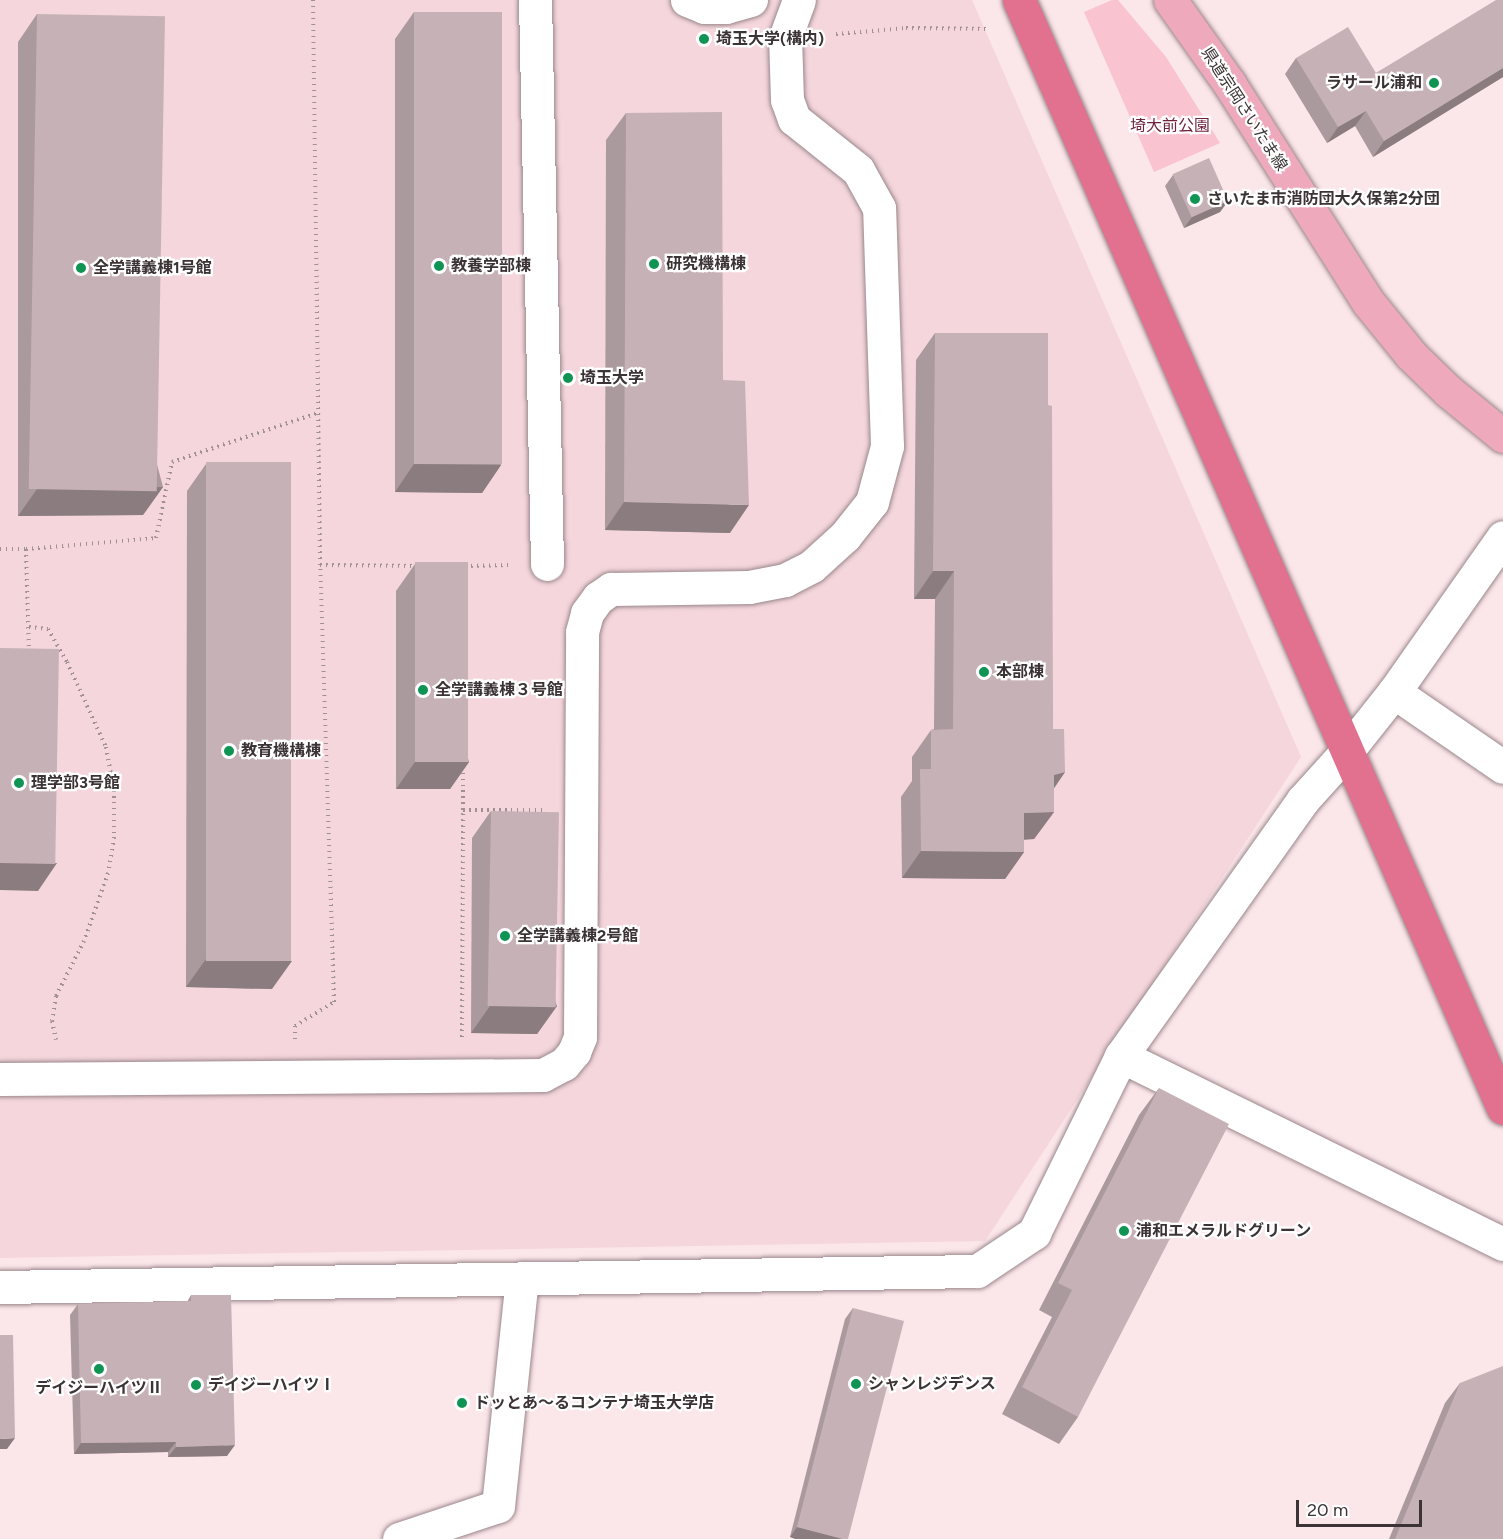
<!DOCTYPE html>
<html>
<head>
<meta charset="utf-8">
<style>
  body { margin:0 }
  #map { position:relative; width:1503px; height:1539px; overflow:hidden; background:#fbe6ea; font-family:Figtree,"Noto Sans JP",sans-serif }
  div>[style] { position:absolute }
  [style*='--x'] { left:calc(var(--x)*1px); top:calc(var(--y)*1px); width:calc(var(--w)*1px); rotate:calc(var(--a)*1deg) }
  .built>* { inset:0; background:#f4d6dc }
  .green>* { inset:0; background:#f9c3cf }
  .path>* { height:4px; margin-top:-2px; transform-origin:0; background:repeating-linear-gradient(90deg,#9f9093 0 1.5px,transparent 0 6px) }
  .roads { filter:drop-shadow(0 0 2px #9a878b) drop-shadow(0 0 2px #9a878b) }
  .minor>* { height:33px; margin:-16.5px; padding:0 16.5px; transform-origin:16.5px; border-radius:16.5px; background:#fff }
  .major>* { height:33px; margin:-16.5px; padding:0 16.5px; transform-origin:16.5px; border-radius:16.5px; background:#eea9bc }
  .highway>* { height:33px; margin:-16.5px; padding:0 16.5px; transform-origin:16.5px; border-radius:16.5px; background:#e2708f }
  .wall>* { inset:0; background:#aa999d }
  .shaded-wall>* { inset:0; background:#8b7d7f }
  .building>* { inset:0; background:#c6b2b6; transform-origin:0 0 }
  .dots>* { width:16px; height:16px; translate:-50% -50%; box-sizing:border-box; border:3px solid #fff; border-radius:50% }
  span { translate:-50% -50%; white-space:nowrap; text-align:center; line-height:1.15; -webkit-text-stroke:4.5px #fff; paint-order:stroke }
  .poi-label { font-size:16px; color:#3b3335; font-weight:700 }
  .left { translate:0 -50%; text-align:left }
  .right { translate:-100% -50%; text-align:right }
  .street-label { font-size:16px; color:#3b3335 }
  .park-label { font-size:16px; color:#70233c }
  .scale { position:absolute; left:1296px; top:1500px; width:126px; height:27px; box-sizing:border-box; border:3px solid #3b3335; border-top:0; padding-left:8px; font-size:18px; line-height:21px; white-space:nowrap; color:#3b3335; -webkit-text-stroke:4px #fff; paint-order:stroke }
</style>
</head>
<body>
<div id="map">
  <div class="built">
    <div style="clip-path:polygon(0 0,972px 0,1301px 757px,985px 1241px,0 1258px)"></div>
  </div>
  <div class="green">
    <div style="clip-path:polygon(1112px 0,1118px 0,1166px 57px,1220px 143px,1154px 172px,1084px 12px)"></div>
  </div>
  <div class="path">
    <div style="--x:836;--y:34;--w:70;--a:-4.9"></div>
    <div style="--x:906;--y:28;--w:84;--a:0.7"></div>
    <div style="--x:0;--y:549;--w:26;--a:0"></div>
    <div style="--x:26;--y:549;--w:102;--a:88.3"></div>
    <div style="--x:26;--y:549;--w:130;--a:-4.8"></div>
    <div style="--x:156;--y:538;--w:78;--a:-78.1"></div>
    <div style="--x:172;--y:462;--w:154;--a:-18.6"></div>
    <div style="--x:320;--y:565;--w:99;--a:0.6"></div>
    <div style="--x:465;--y:566;--w:43;--a:-1.3"></div>
    <div style="--x:29;--y:627;--w:19;--a:6"></div>
    <div style="--x:48;--y:629;--w:38;--a:60"></div>
    <div style="--x:67;--y:662;--w:94;--a:65.4"></div>
    <div style="--x:106;--y:747;--w:44;--a:79.5"></div>
    <div style="--x:114;--y:790;--w:47;--a:90"></div>
    <div style="--x:114;--y:837;--w:36;--a:99"></div>
    <div style="--x:108;--y:873;--w:72;--a:109.4"></div>
    <div style="--x:84;--y:941;--w:62;--a:117"></div>
    <div style="--x:56;--y:996;--w:25;--a:99"></div>
    <div style="--x:52;--y:1021;--w:19;--a:78"></div>
    <div style="--x:463;--y:810;--w:44;--a:-90"></div>
    <div style="--x:462;--y:1037;--w:227;--a:-89.7"></div>
    <div style="--x:463;--y:810;--w:81;--a:0"></div>
    <div style="--x:295;--y:1039;--w:13;--a:-90"></div>
    <div style="--x:295;--y:1026;--w:46;--a:-31.6"></div>
    <div style="--x:334;--y:1002;--w:437;--a:-91.8"></div>
    <div style="--x:320;--y:565;--w:565;--a:-90.71"></div>
  </div>
  <div class="roads">
    <div class="minor">
      <div style="--x:535;--y:0;--w:564;--a:88.78"></div>
      <div style="--x:687;--y:0;--w:18;--a:22"></div>
      <div style="--x:704;--y:7;--w:22;--a:0"></div>
      <div style="--x:726;--y:7;--w:26;--a:-16"></div>
      <div style="--x:1394;--y:692;--w:132;--a:34.5"></div>
      <div style="--x:1121;--y:1056;--w:426;--a:26.2"></div>
      <div style="--x:0;--y:1079;--w:543;--a:-0.42"></div>
      <div style="--x:543;--y:1075;--w:24;--a:-28"></div>
      <div style="--x:564;--y:1064;--w:16;--a:-50"></div>
      <div style="--x:574;--y:1052;--w:16;--a:-68"></div>
      <div style="--x:580;--y:1037;--w:405;--a:-89.7"></div>
      <div style="--x:582;--y:632;--w:20;--a:-75"></div>
      <div style="--x:587;--y:613;--w:19;--a:-54"></div>
      <div style="--x:598;--y:598;--w:16;--a:-35"></div>
      <div style="--x:611;--y:589;--w:138;--a:-0.8"></div>
      <div style="--x:749;--y:587;--w:37;--a:-11"></div>
      <div style="--x:785;--y:580;--w:30;--a:-27"></div>
      <div style="--x:812;--y:566;--w:45;--a:-42.3"></div>
      <div style="--x:845;--y:536;--w:43;--a:-51.5"></div>
      <div style="--x:872;--y:502;--w:58;--a:-75"></div>
      <div style="--x:887;--y:446;--w:238;--a:-91.9"></div>
      <div style="--x:879;--y:208;--w:43;--a:-118.9"></div>
      <div style="--x:858;--y:170;--w:82;--a:-141.4"></div>
      <div style="--x:794;--y:119;--w:20;--a:-110"></div>
      <div style="--x:787;--y:100;--w:62;--a:-91.8"></div>
      <div style="--x:785;--y:38;--w:40;--a:-69.8"></div>
      <div style="--x:0;--y:1287;--w:977;--a:-0.94"></div>
      <div style="--x:977;--y:1271;--w:69;--a:-33.7"></div>
      <div style="--x:1034;--y:1233;--w:197;--a:-63.8"></div>
      <div style="--x:1121;--y:1056;--w:313;--a:-54.6"></div>
      <div style="--x:1302;--y:801;--w:67;--a:-48"></div>
      <div style="--x:1347;--y:751;--w:75;--a:-51.5"></div>
      <div style="--x:1394;--y:692;--w:189;--a:-54.9"></div>
      <div style="--x:399;--y:1539;--w:104;--a:-18.4"></div>
      <div style="--x:498;--y:1506;--w:229;--a:-84"></div>
    </div>
    <div class="major">
      <div style="--x:1170;--y:0;--w:102;--a:54.6"></div>
      <div style="--x:1229;--y:83;--w:259;--a:57.6"></div>
      <div style="--x:1368;--y:302;--w:68;--a:50.9"></div>
      <div style="--x:1411;--y:355;--w:52;--a:44.2"></div>
      <div style="--x:1448;--y:391;--w:71;--a:39.3"></div>
    </div>
    <div class="highway">
      <div style="--x:1019;--y:0;--w:1209;--a:66.4"></div>
    </div>
  </div>
  <div class="wall">
    <div style="clip-path:polygon(1503px 0,1503px 77px,1373px 157px,1355px 126px,1327px 143px,1285px 74px,1296px 58px,1376px 73px)"></div>
    <div style="clip-path:polygon(414px 12px,501px 465px,482px 493px,395px 492px,395px 39px)"></div>
    <div style="clip-path:polygon(37px 14px,163px 487px,143px 515px,18px 516px,18px 42px)"></div>
    <div style="clip-path:polygon(626px 113px,723px 380px,730px 533px,605px 530px,606px 140px)"></div>
    <div style="clip-path:polygon(1173px 175px,1228px 201px,1220px 212px,1184px 228px,1165px 186px)"></div>
    <div style="clip-path:polygon(935px 333px,1048px 405px,1053px 729px,1065px 772px,1054px 788px,1054px 812px,1034px 839px,1024px 840px,1024px 852px,1005px 879px,902px 878px,901px 797px,912px 781px,912px 757px,931px 730px,934px 729px,935px 599px,914px 599px,916px 360px)"></div>
    <div style="clip-path:polygon(206px 464px,272px 989px,186px 987px,187px 491px)"></div>
    <div style="clip-path:polygon(415px 564px,469px 762px,450px 789px,396px 789px,396px 591px)"></div>
    <div style="clip-path:polygon(491px 811px,557px 1006px,537px 1034px,471px 1033px,472px 838px)"></div>
    <div style="clip-path:polygon(1159px 1088px,1078px 1417px,1059px 1444px,1002px 1414px,1052px 1317px,1039px 1310px,1139px 1115px)"></div>
    <div style="clip-path:polygon(191px 1295px,227px 1456px,168px 1457px,168px 1452px,74px 1454px,70px 1315px,78px 1304px,187px 1302px)"></div>
    <div style="clip-path:polygon(853px 1308px,848px 1539px,790px 1537px,845px 1319px)"></div>
    <div style="clip-path:polygon(1460px 1383px,1503px 1539px,1389px 1539px,1445px 1403px)"></div>
  </div>
  <div class="shaded-wall">
    <div style="clip-path:polygon(1503px 68px,1503px 77px,1373px 157px,1384px 141px)"></div>
    <div style="clip-path:polygon(1366px 111px,1355px 126px,1327px 143px,1338px 127px)"></div>
    <div style="clip-path:polygon(1228px 201px,1220px 212px,1184px 228px,1192px 217px)"></div>
    <div style="clip-path:polygon(414px 464px,501px 465px,482px 493px,395px 492px)"></div>
    <div style="clip-path:polygon(163px 487px,143px 515px,18px 516px,37px 489px)"></div>
    <div style="clip-path:polygon(624px 502px,749px 505px,730px 533px,605px 530px)"></div>
    <div style="clip-path:polygon(933px 571px,954px 571px,935px 599px,914px 599px)"></div>
    <div style="clip-path:polygon(415px 762px,469px 762px,450px 789px,396px 789px)"></div>
    <div style="clip-path:polygon(1065px 772px,1046px 800px,1054px 775px)"></div>
    <div style="clip-path:polygon(1054px 812px,1034px 839px,1004px 840px,1024px 813px)"></div>
    <div style="clip-path:polygon(921px 851px,1024px 852px,1005px 879px,902px 878px)"></div>
    <div style="clip-path:polygon(0 863px,57px 863px,38px 891px,0 890px)"></div>
    <div style="clip-path:polygon(206px 959px,292px 961px,272px 989px,186px 987px)"></div>
    <div style="clip-path:polygon(490px 1006px,557px 1006px,537px 1034px,471px 1033px)"></div>
    <div style="clip-path:polygon(15px 1438px,7px 1449px,0 1449px,0 1439px)"></div>
    <div style="clip-path:polygon(176px 1442px,168px 1452px,74px 1454px,81px 1443px)"></div>
    <div style="clip-path:polygon(235px 1445px,227px 1456px,168px 1457px,176px 1447px)"></div>
    <div style="clip-path:polygon(797px 1527px,843px 1539px,795px 1539px,790px 1537px)"></div>
  </div>
  <div class="building">
    <div style="clip-path:polygon(1496px 0,1503px 0,1503px 68px,1384px 141px,1366px 111px,1338px 127px,1296px 58px,1348px 27px,1376px 73px)"></div>
    <div style="left:414px;top:12px;width:88px;height:452px"></div>
    <div style="left:37px;top:14px;width:128px;height:475px;rotate:1deg"></div>
    <div style="clip-path:polygon(722px 112px,723px 380px,745px 381px,749px 505px,624px 502px,626px 113px)"></div>
    <div style="left:1209px;top:158px;width:47px;height:40px;rotate:66deg"></div>
    <div style="clip-path:polygon(935px 333px,1048px 333px,1048px 405px,1052px 406px,1053px 729px,1064px 729px,1065px 772px,1054px 775px,1054px 812px,1024px 813px,1024px 852px,921px 851px,920px 769px,931px 769px,931px 730px,953px 729px,954px 571px,933px 571px)"></div>
    <div style="left:291px;top:462px;width:499px;height:85px;rotate:90deg"></div>
    <div style="left:468px;top:562px;width:200px;height:53px;rotate:90deg"></div>
    <div style="left:0;top:648px;width:59px;height:215px;rotate:1deg"></div>
    <div style="left:491px;top:811px;width:68px;height:195px;rotate:1deg"></div>
    <div style="clip-path:polygon(1159px 1088px,1229px 1124px,1078px 1417px,1022px 1387px,1072px 1290px,1058px 1283px)"></div>
    <div style="clip-path:polygon(191px 1295px,231px 1295px,235px 1445px,176px 1447px,176px 1442px,81px 1443px,78px 1304px,191px 1301px)"></div>
    <div style="clip-path:polygon(853px 1308px,904px 1321px,848px 1539px,843px 1539px,797px 1527px)"></div>
    <div style="clip-path:polygon(0 1335px,13px 1335px,15px 1438px,0 1439px)"></div>
    <div style="clip-path:polygon(1503px 1366px,1503px 1539px,1395px 1539px,1460px 1383px)"></div>
  </div>
  <div class="dots">
    <div style="left:704px;top:39px;background:#109453"></div>
    <div style="left:1434px;top:83px;background:#109453"></div>
    <div style="left:1195px;top:199px;background:#109453"></div>
    <div style="left:654px;top:264px;background:#109453"></div>
    <div style="left:439px;top:266px;background:#109453"></div>
    <div style="left:81px;top:268px;background:#109453"></div>
    <div style="left:568px;top:378px;background:#109453"></div>
    <div style="left:984px;top:672px;background:#109453"></div>
    <div style="left:423px;top:690px;background:#109453"></div>
    <div style="left:229px;top:751px;background:#109453"></div>
    <div style="left:19px;top:783px;background:#109453"></div>
    <div style="left:505px;top:936px;background:#109453"></div>
    <div style="left:1124px;top:1231px;background:#109453"></div>
    <div style="left:99px;top:1369px;background:#109453"></div>
    <div style="left:856px;top:1384px;background:#109453"></div>
    <div style="left:196px;top:1385px;background:#109453"></div>
    <div style="left:462px;top:1403px;background:#109453"></div>
  </div>
  <div class="poi-label">
    <span class="left" style="left:716px;top:39px">埼玉大学(構内)</span>
    <span class="right" style="left:1422px;top:83px">ラサール浦和</span>
    <span class="left" style="left:1207px;top:199px">さいたま市消防団大久保第2分団</span>
    <span class="left" style="left:666px;top:264px">研究機構棟</span>
    <span class="left" style="left:451px;top:266px">教養学部棟</span>
    <span class="left" style="left:93px;top:268px">全学講義棟1号館</span>
    <span class="left" style="left:580px;top:378px">埼玉大学</span>
    <span class="left" style="left:996px;top:672px">本部棟</span>
    <span class="left" style="left:435px;top:690px">全学講義棟３号館</span>
    <span class="left" style="left:241px;top:751px">教育機構棟</span>
    <span class="left" style="left:31px;top:783px">理学部3号館</span>
    <span class="left" style="left:517px;top:936px">全学講義棟2号館</span>
    <span class="left" style="left:1136px;top:1231px">浦和エメラルドグリーン</span>
    <span class="left" style="left:868px;top:1384px">シャンレジデンス</span>
    <span class="left" style="left:208px;top:1385px">デイジーハイツⅠ</span>
    <span style="left:99px;top:1388px">デイジーハイツⅡ</span>
    <span class="left" style="left:474px;top:1403px">ドッとあ～るコンテナ埼玉大学店</span>
  </div>
  <div class="street-label">
    <span style="left:1244px;top:109px;rotate:57deg">県道宗岡さいたま線</span>
  </div>
  <div class="park-label">
    <span style="left:1170px;top:126px">埼大前公園</span>
  </div>
  <div class="scale">20 m</div>
</div>
</body>
</html>
